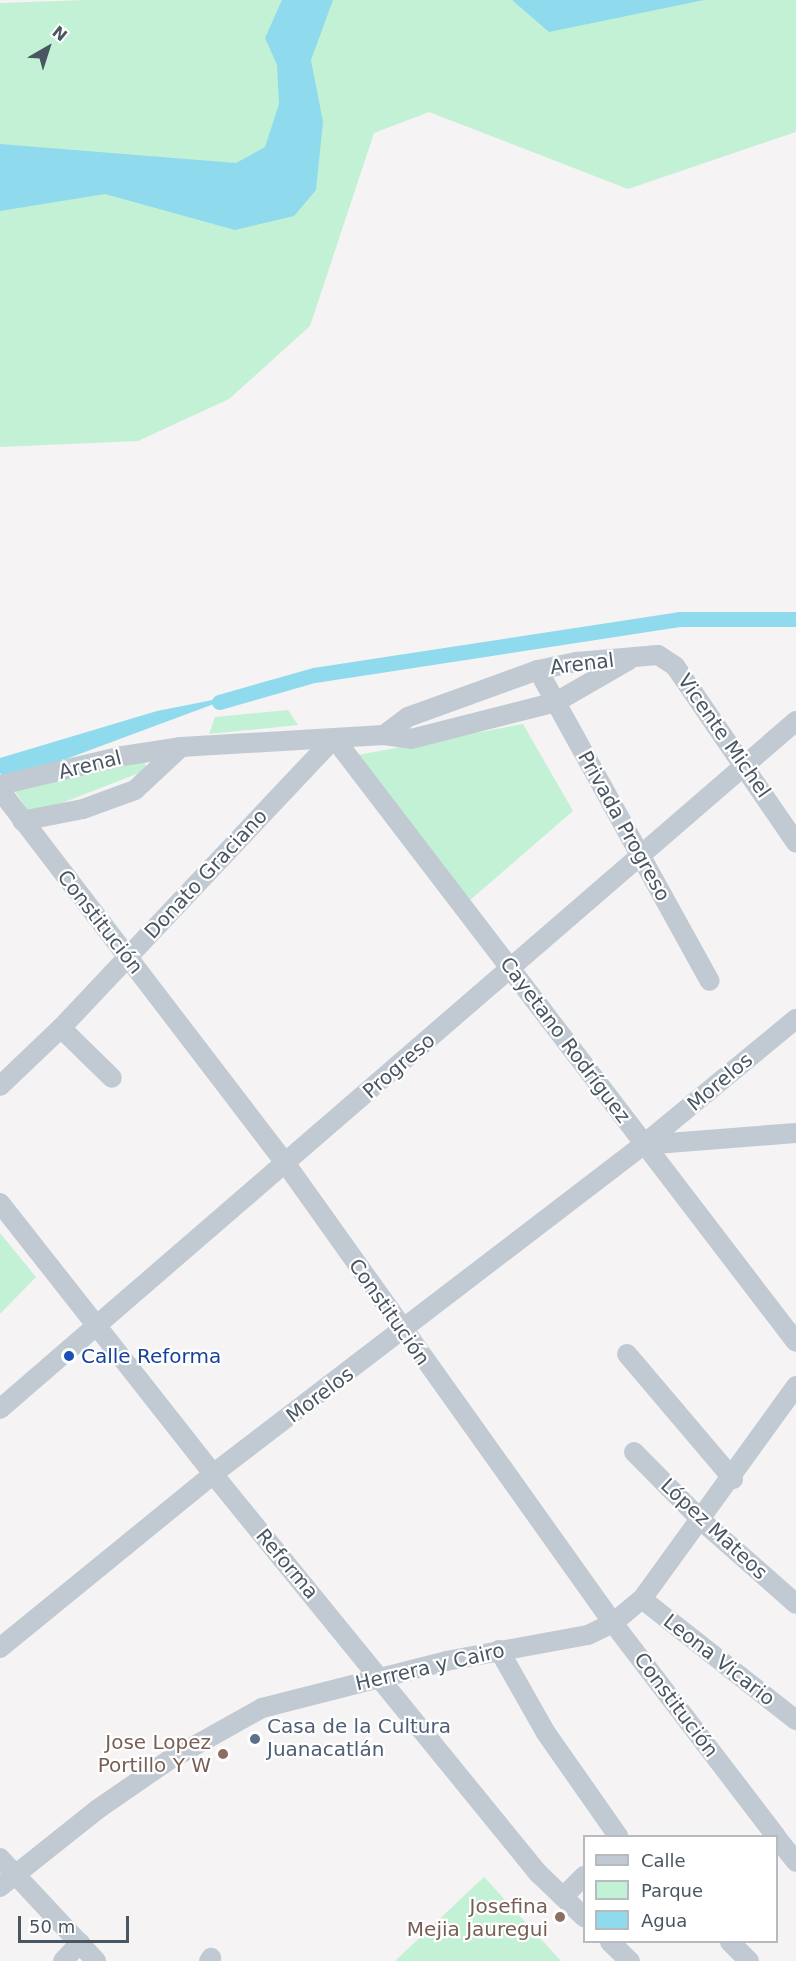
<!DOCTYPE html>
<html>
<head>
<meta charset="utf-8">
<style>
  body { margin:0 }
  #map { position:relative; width:796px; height:1961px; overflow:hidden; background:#f5f3f3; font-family:"DejaVu Sans",sans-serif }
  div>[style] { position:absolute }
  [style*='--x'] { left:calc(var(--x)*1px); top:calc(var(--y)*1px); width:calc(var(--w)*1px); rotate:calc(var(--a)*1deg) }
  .green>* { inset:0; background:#c3f1d5 }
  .water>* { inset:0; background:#90daee }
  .canal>* { height:15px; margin:-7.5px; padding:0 7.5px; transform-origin:7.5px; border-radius:7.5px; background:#90daee }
  .minor>* { height:20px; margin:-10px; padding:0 10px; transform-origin:10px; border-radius:10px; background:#c1cad2 }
  .dots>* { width:16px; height:16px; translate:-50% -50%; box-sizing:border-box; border:3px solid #fff; border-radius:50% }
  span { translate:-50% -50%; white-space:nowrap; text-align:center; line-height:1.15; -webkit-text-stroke:4.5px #fff; paint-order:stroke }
  .street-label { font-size:20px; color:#4a5661 }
  .transit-label { font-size:20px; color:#164399 }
  .left { translate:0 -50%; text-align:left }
  .service-label { font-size:20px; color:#4e5e75 }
  .education-label { font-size:20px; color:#785e54 }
  .right { translate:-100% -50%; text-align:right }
  .legend { position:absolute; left:583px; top:1835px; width:195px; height:108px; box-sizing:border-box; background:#fff; border:2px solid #b7bbc0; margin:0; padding:8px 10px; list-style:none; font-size:18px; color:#4a5661 }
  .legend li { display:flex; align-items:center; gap:12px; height:30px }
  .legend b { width:30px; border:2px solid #b7bbc0 }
  .north { position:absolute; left:18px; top:18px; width:60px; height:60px; -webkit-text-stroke:4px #fff; paint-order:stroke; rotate:39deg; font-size:16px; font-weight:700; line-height:24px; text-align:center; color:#4a5661 }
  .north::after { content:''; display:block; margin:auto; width:21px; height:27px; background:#4a5661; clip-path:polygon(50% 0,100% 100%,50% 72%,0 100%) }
  .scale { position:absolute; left:18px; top:1916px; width:111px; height:27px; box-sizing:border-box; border:3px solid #4a5661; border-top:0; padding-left:8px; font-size:18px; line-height:21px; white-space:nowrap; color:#4a5661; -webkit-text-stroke:4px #fff; paint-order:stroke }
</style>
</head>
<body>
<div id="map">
  <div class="green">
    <div style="clip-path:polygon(86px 0,796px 0,796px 132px,628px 189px,429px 112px,374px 133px,310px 326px,229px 399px,138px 441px,0 447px,0 3px)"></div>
    <div style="clip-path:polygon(288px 710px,298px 725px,209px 734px,215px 717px)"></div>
    <div style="clip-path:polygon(523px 724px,573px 811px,469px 901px,358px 755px)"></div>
    <div style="clip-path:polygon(143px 757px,147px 770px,31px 815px,15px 791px)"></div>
    <div style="clip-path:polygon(0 1233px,36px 1277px,0 1314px)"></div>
    <div style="clip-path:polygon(484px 1877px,561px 1961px,395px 1961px)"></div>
  </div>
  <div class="water">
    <div style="clip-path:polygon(282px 0,333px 0,311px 60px,323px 122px,316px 190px,294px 216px,235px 230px,105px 194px,0 211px,0 144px,236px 163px,265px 147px,279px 104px,277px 65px,265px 38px)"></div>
    <div style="clip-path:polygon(512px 0,704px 0,549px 32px)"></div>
    <div style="clip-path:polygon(238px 695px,15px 778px,6px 780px,0 773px,0 758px,157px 711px)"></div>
  </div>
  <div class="canal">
    <div style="--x:219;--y:702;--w:99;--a:-15.9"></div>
    <div style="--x:314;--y:675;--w:369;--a:-8.7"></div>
    <div style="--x:679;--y:619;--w:117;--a:0"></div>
  </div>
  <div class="minor">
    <div style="--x:538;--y:670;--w:355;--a:61.1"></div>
    <div style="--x:384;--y:735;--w:30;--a:-37"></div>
    <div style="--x:408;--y:717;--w:138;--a:-19.9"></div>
    <div style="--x:538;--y:670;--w:40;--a:-12"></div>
    <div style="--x:577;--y:662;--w:81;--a:-4.9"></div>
    <div style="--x:658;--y:655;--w:20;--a:33"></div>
    <div style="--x:675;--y:666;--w:214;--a:55.6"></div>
    <div style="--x:181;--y:747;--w:203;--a:-3.4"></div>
    <div style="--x:384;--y:735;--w:27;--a:8"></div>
    <div style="--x:411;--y:739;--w:150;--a:-14.3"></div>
    <div style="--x:556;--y:702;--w:84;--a:-29.9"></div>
    <div style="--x:0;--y:785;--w:126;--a:-13.3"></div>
    <div style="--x:123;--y:756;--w:59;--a:-8.8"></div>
    <div style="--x:181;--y:747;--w:63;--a:136.9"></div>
    <div style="--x:135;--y:790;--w:55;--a:159.9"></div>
    <div style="--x:83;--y:809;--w:62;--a:168.9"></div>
    <div style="--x:0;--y:790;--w:471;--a:52.6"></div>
    <div style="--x:286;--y:1164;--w:564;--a:54.53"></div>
    <div style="--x:613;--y:1623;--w:268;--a:52.6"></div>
    <div style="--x:61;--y:1028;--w:71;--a:44.4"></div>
    <div style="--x:0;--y:1086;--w:84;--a:-43.6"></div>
    <div style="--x:61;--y:1028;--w:398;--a:-46.7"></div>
    <div style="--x:334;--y:738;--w:760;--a:52.59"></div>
    <div style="--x:643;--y:1145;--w:153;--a:-4.5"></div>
    <div style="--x:0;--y:1203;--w:345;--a:51.8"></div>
    <div style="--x:213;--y:1474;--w:515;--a:50.84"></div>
    <div style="--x:538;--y:1873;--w:64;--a:43.7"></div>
    <div style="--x:627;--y:1354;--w:164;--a:49.7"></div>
    <div style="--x:0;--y:1409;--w:1052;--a:-40.84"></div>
    <div style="--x:634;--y:1452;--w:97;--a:45.4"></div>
    <div style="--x:702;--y:1521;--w:125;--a:41.4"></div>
    <div style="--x:642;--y:1599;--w:196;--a:38.2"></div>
    <div style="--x:0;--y:1648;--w:275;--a:-39.2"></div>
    <div style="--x:213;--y:1474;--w:541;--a:-37.42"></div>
    <div style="--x:643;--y:1145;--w:198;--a:-39.5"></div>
    <div style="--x:499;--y:1650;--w:95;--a:60.5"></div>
    <div style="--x:546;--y:1733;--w:126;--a:55"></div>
    <div style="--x:776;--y:1837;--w:32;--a:51"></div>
    <div style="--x:0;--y:1858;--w:141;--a:47"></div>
    <div style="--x:0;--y:1887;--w:125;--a:-38.5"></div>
    <div style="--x:98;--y:1809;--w:86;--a:-34.6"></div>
    <div style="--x:169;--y:1760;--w:107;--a:-29.2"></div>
    <div style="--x:262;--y:1708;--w:190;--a:-14.3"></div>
    <div style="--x:446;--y:1661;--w:144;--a:-10.4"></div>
    <div style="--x:588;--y:1635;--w:28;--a:-26"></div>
    <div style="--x:613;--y:1623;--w:38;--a:-40"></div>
    <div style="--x:642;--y:1599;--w:263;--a:-54.1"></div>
    <div style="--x:563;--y:1897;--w:30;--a:-45"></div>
    <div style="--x:610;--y:1942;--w:28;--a:44"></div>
    <div style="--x:730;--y:1942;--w:27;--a:45"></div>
    <div style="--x:63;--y:1961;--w:25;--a:-47"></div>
    <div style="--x:209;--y:1961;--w:4;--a:-56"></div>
  </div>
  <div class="dots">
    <div style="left:69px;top:1356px;background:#1a4fb4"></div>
    <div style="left:255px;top:1739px;background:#5c6f8a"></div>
    <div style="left:223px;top:1754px;background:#8d6e63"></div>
    <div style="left:560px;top:1917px;background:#8d6e63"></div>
  </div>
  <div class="street-label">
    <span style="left:582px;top:664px;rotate:-7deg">Arenal</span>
    <span style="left:724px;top:736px;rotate:55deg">Vicente Michel</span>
    <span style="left:90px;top:765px;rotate:-14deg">Arenal</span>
    <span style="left:624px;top:826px;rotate:61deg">Privada Progreso</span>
    <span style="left:206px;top:874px;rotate:-47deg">Donato Graciano</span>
    <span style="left:100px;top:922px;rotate:52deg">Constitución</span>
    <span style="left:565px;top:1040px;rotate:53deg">Cayetano Rodríguez</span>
    <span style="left:399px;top:1066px;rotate:-41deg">Progreso</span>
    <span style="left:720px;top:1082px;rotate:-40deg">Morelos</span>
    <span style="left:389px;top:1312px;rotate:55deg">Constitución</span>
    <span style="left:320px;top:1395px;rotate:-37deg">Morelos</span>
    <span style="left:714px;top:1529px;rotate:43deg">López Mateos</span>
    <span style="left:287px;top:1564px;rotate:50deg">Reforma</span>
    <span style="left:719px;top:1660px;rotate:38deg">Leona Vicario</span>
    <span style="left:430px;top:1667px;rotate:-13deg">Herrera y Cairo</span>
    <span style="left:676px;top:1705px;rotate:53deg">Constitución</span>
  </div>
  <div class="transit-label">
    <span class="left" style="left:81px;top:1356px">Calle Reforma</span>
  </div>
  <div class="service-label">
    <span class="left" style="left:267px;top:1738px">Casa de la Cultura<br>Juanacatlán</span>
  </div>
  <div class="education-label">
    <span class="right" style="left:211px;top:1754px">Jose Lopez<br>Portillo Y W</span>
    <span class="right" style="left:548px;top:1918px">Josefina<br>Mejia Jauregui</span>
  </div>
  <ul class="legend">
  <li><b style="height:8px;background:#c1cad2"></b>Calle</li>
  <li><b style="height:16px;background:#c3f1d5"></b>Parque</li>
  <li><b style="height:16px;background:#90daee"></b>Agua</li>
  </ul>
  <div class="north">N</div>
  <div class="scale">50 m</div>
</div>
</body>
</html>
